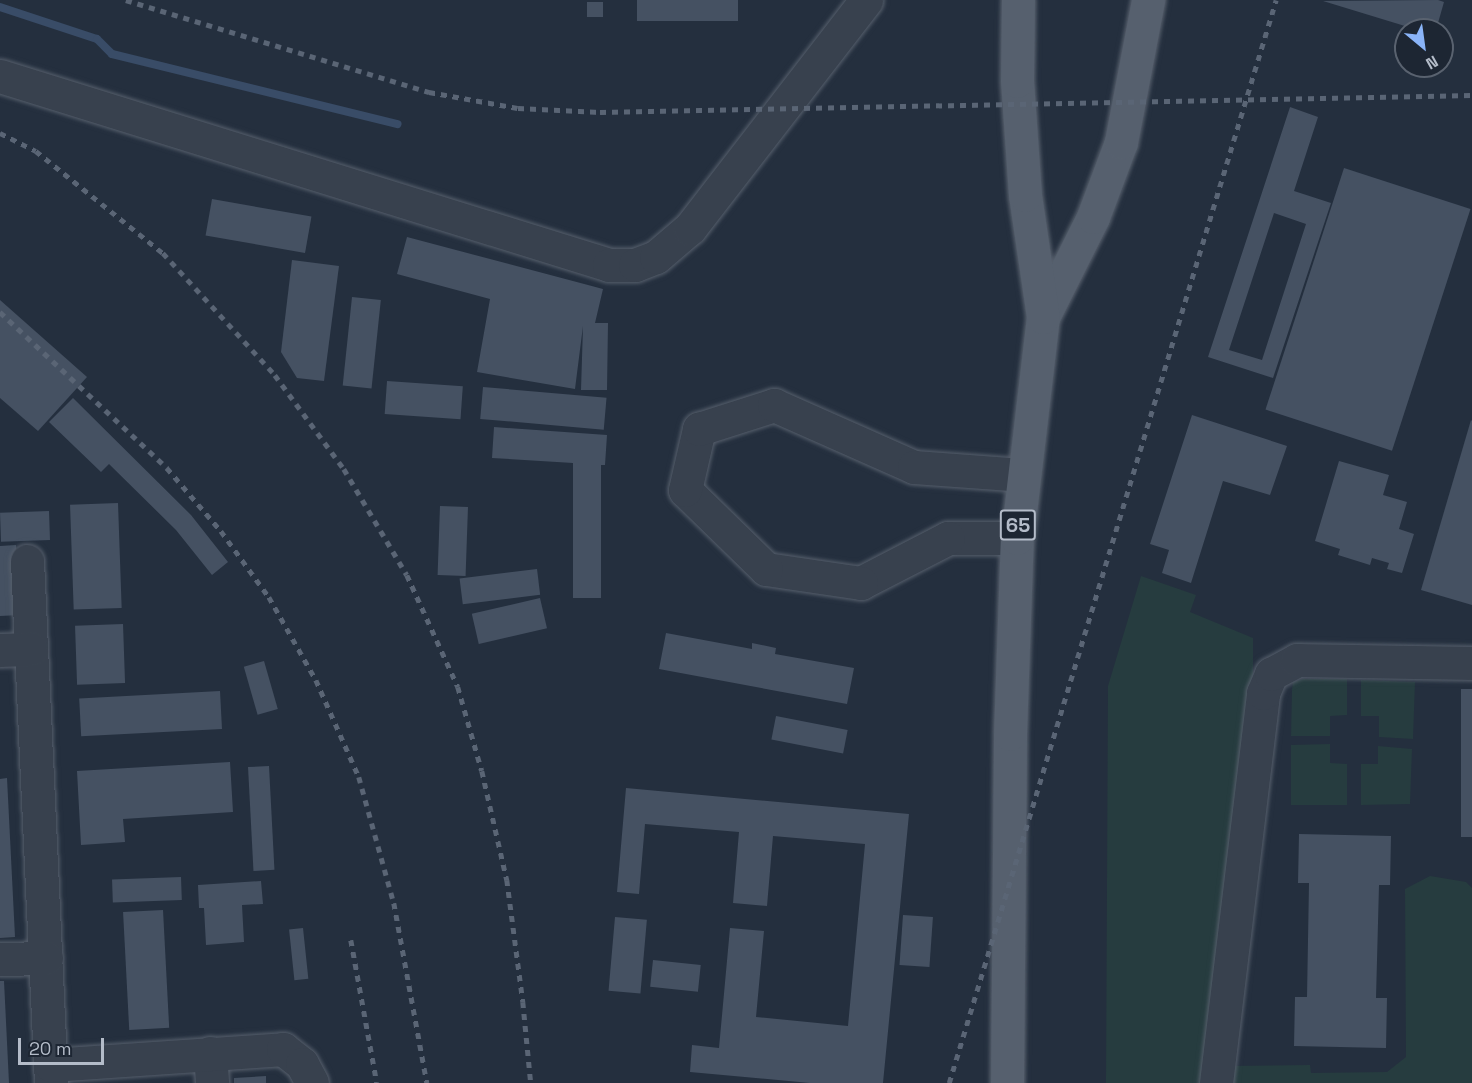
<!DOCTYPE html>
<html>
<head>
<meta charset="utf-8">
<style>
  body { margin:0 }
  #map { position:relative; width:1472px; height:1083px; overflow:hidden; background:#242f3e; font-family:"Space Grotesk",sans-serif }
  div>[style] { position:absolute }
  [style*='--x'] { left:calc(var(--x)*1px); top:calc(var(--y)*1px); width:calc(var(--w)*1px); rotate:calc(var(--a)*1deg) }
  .green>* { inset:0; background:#263c3f }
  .stream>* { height:8px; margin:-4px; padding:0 4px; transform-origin:4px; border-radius:4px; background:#394c67 }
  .building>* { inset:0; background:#455162; transform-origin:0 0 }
  .roads { filter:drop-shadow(0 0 2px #565f6c) drop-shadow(0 0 2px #565f6c) }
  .minor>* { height:33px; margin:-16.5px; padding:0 16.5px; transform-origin:16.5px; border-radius:16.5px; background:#38414e }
  .major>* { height:33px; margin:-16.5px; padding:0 16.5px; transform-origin:16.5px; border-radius:16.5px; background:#56606e }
  .rail>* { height:4.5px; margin-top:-2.25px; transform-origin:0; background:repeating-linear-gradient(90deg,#5a6575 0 6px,transparent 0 12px) }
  span { translate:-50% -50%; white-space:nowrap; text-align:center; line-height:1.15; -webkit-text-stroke:4.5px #1d2633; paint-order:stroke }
  .shield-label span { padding:2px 4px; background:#1d2633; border:2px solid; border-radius:4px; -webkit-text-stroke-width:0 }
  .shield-label { font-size:20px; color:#b4bcc9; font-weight:700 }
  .north { position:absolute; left:1394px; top:18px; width:60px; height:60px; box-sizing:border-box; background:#1d2633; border:2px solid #59626f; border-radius:50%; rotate:151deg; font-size:16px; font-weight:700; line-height:24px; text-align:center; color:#b4bcc9 }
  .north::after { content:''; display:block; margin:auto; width:21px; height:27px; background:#8ab4f8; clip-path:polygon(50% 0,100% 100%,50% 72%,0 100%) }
  .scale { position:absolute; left:18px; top:1038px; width:86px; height:27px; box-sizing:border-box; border:3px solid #b4bcc9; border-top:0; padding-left:8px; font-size:18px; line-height:21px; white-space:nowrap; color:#b4bcc9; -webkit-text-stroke:4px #1d2633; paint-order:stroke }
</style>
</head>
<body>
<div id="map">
  <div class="green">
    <div style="clip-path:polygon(1141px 576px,1196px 595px,1190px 612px,1253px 638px,1253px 675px,1208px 1083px,1106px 1083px,1108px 686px)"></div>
    <div style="clip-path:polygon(1303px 679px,1347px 679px,1347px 715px,1330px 716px,1330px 736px,1291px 736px,1292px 690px,1293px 682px)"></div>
    <div style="clip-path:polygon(1361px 680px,1415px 682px,1413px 739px,1379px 737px,1379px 716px,1361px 716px)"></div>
    <div style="clip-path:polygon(1330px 744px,1330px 763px,1347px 764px,1347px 805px,1291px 805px,1291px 745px)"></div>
    <div style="clip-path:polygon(1378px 746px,1412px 749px,1410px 804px,1361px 805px,1361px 764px,1378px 764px)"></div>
    <div style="clip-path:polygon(1430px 876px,1466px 882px,1472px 888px,1472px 1083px,1224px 1083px,1226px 1066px,1310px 1065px,1311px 1073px,1387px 1072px,1406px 1057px,1405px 889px)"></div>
  </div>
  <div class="stream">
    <div style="--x:0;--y:7;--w:102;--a:18.3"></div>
    <div style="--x:97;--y:39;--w:21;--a:45"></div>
    <div style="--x:112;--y:54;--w:294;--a:13.8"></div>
  </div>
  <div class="building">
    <div style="left:637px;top:0;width:101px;height:21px"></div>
    <div style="clip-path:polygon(1438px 0,1444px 2px,1436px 30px,1418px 30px,1323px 1px)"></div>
    <div style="left:587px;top:2px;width:16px;height:15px"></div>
    <div style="clip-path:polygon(evenodd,1290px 107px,1318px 117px,1294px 191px,1331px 203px,1273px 378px,1208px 357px,1290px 107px,1274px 213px,1306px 224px,1262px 360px,1229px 350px,1274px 213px)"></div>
    <div style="left:1344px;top:168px;width:133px;height:254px;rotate:18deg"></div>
    <div style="left:212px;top:199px;width:101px;height:37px;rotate:10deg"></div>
    <div style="clip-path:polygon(407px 237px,603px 289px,595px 323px,608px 323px,607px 390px,581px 390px,583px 326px,575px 389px,477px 372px,490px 299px,397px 274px)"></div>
    <div style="clip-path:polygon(292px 260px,339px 266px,324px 381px,297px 378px,281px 352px)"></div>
    <div style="left:352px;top:297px;width:29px;height:89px;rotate:6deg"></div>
    <div style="clip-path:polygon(0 300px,87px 377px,38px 431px,0 398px)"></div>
    <div style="left:387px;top:381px;width:76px;height:33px;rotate:4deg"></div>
    <div style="left:483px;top:387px;width:124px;height:32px;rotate:5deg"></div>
    <div style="clip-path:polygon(73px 398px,191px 515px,228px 562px,212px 575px,176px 530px,109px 464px,101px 472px,49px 422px)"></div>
    <div style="clip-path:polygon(1192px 415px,1287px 446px,1270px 495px,1223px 481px,1191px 583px,1162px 573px,1169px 550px,1150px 544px)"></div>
    <div style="clip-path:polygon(1471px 420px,1472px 421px,1472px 605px,1421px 590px)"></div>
    <div style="clip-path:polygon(494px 427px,607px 435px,605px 465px,601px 465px,601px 598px,573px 598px,573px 463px,492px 458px)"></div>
    <div style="clip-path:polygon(1339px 461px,1389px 475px,1383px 495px,1407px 502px,1399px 529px,1414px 534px,1402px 573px,1387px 569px,1389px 563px,1372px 558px,1370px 565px,1338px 555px,1340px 549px,1315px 541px)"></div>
    <div style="left:118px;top:503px;width:105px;height:48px;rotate:88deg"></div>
    <div style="left:440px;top:506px;width:28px;height:69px;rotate:2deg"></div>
    <div style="left:49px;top:511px;width:29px;height:49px;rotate:88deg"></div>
    <div style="clip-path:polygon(16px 545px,20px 615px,0 616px,0 546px)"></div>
    <div style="left:537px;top:569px;width:26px;height:78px;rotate:83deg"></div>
    <div style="left:540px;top:598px;width:31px;height:70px;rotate:77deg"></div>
    <div style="left:123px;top:624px;width:59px;height:48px;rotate:88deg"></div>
    <div style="clip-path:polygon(666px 633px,752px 649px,752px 643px,776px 648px,775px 654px,854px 668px,847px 704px,659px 669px)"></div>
    <div style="left:264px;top:661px;width:50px;height:21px;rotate:74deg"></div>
    <div style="left:1461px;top:689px;width:11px;height:148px"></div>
    <div style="left:220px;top:691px;width:38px;height:141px;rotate:87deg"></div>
    <div style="left:776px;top:716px;width:73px;height:24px;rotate:11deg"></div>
    <div style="clip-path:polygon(230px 762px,233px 812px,123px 819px,125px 842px,81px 845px,77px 771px)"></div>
    <div style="left:269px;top:766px;width:104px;height:21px;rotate:87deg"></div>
    <div style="clip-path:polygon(7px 778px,15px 937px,0 938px,0 779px)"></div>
    <div style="clip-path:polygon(626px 788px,909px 814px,883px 1083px,810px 1083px,690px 1072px,692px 1045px,719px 1048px,730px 928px,764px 931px,756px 1017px,848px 1026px,865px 844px,773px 836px,767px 906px,733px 903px,739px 832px,645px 824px,639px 894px,617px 892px)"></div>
    <div style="clip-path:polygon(1299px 834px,1391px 836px,1390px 885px,1379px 885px,1376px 998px,1387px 998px,1386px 1048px,1294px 1046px,1295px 997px,1307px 997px,1309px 883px,1298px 883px)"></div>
    <div style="left:181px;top:877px;width:23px;height:69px;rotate:88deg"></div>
    <div style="clip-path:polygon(261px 881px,263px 904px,242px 905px,244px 942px,206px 945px,204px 908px,199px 908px,198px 885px)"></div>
    <div style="left:163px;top:910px;width:118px;height:40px;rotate:87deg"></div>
    <div style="left:903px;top:915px;width:30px;height:50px;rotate:4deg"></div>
    <div style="left:615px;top:917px;width:32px;height:74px;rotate:5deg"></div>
    <div style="left:303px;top:928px;width:51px;height:14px;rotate:84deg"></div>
    <div style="left:653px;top:960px;width:48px;height:27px;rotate:6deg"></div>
    <div style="clip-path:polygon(0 981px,4px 981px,9px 1083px,0 1083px)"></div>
    <div style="clip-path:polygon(266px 1076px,266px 1083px,234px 1083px,234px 1078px)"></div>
  </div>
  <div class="roads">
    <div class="minor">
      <div style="--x:0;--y:76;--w:638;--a:17.24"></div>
      <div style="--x:609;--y:265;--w:26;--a:0"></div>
      <div style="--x:635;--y:265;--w:22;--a:-21"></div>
      <div style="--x:656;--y:257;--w:45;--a:-40.5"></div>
      <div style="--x:690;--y:228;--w:288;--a:-52.3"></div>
      <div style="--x:1017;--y:538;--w:69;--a:180"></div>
      <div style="--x:948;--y:538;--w:98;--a:152.7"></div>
      <div style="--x:861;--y:583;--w:96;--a:-171.6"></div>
      <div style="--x:766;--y:569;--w:113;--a:-135.7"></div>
      <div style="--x:685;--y:490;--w:63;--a:-77.1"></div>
      <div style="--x:699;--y:429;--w:79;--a:-17.7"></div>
      <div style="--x:774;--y:405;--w:153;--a:23.9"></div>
      <div style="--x:914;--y:467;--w:108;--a:4.2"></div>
      <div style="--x:27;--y:561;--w:523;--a:87.37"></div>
      <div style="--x:0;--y:650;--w:31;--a:-2"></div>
      <div style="--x:0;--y:959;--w:46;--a:-1.2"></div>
      <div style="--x:210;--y:1053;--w:30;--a:86"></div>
      <div style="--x:51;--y:1065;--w:233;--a:-3.9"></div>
      <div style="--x:283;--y:1049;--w:24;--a:38"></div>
      <div style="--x:302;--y:1064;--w:21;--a:62"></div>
      <div style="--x:1216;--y:1083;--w:393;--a:-83.1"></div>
      <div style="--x:1263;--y:693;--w:21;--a:-67"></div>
      <div style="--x:1271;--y:674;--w:30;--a:-28"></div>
      <div style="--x:1297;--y:660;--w:175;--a:1"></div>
    </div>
    <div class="major">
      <div style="--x:1043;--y:317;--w:112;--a:-63.4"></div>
      <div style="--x:1093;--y:217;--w:80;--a:-69.5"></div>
      <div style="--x:1121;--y:142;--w:145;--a:-79.2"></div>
      <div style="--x:1007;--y:1083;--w:349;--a:-89.5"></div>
      <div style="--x:1010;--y:734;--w:196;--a:-88"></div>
      <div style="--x:1017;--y:538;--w:223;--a:-83.3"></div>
      <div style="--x:1043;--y:317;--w:123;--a:-98.4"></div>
      <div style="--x:1025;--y:195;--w:114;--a:-94"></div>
      <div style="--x:1017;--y:81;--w:81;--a:-89.3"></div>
    </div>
  </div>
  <div class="rail">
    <div style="--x:126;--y:0;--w:317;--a:16.9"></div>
    <div style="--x:429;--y:92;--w:90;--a:10.2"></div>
    <div style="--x:518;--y:108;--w:82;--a:2.8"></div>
    <div style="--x:600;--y:112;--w:872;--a:-1.12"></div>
    <div style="--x:0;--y:133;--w:40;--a:26.6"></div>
    <div style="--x:36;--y:151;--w:163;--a:38.8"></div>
    <div style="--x:163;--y:253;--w:166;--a:47.4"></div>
    <div style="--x:275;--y:375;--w:117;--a:53.7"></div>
    <div style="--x:344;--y:469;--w:123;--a:59.3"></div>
    <div style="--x:407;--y:575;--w:123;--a:65.5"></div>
    <div style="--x:458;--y:687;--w:87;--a:74.1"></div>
    <div style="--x:482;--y:771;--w:112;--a:77.1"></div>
    <div style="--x:507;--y:880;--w:123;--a:82.5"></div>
    <div style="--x:523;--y:1002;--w:81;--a:84.4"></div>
    <div style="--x:0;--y:312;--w:229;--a:43"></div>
    <div style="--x:167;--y:468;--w:83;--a:49.4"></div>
    <div style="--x:221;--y:531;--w:82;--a:54"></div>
    <div style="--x:269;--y:597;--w:95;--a:60.5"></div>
    <div style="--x:316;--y:680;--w:106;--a:66.1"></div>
    <div style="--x:359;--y:777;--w:131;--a:74.5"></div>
    <div style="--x:394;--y:903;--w:183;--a:79.6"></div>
    <div style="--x:351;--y:940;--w:145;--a:79.7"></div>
    <div style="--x:949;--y:1083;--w:1131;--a:-73.2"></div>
  </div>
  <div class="shield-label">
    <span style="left:1018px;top:525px">65</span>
  </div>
  <div class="north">N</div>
  <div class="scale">20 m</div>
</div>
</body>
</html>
